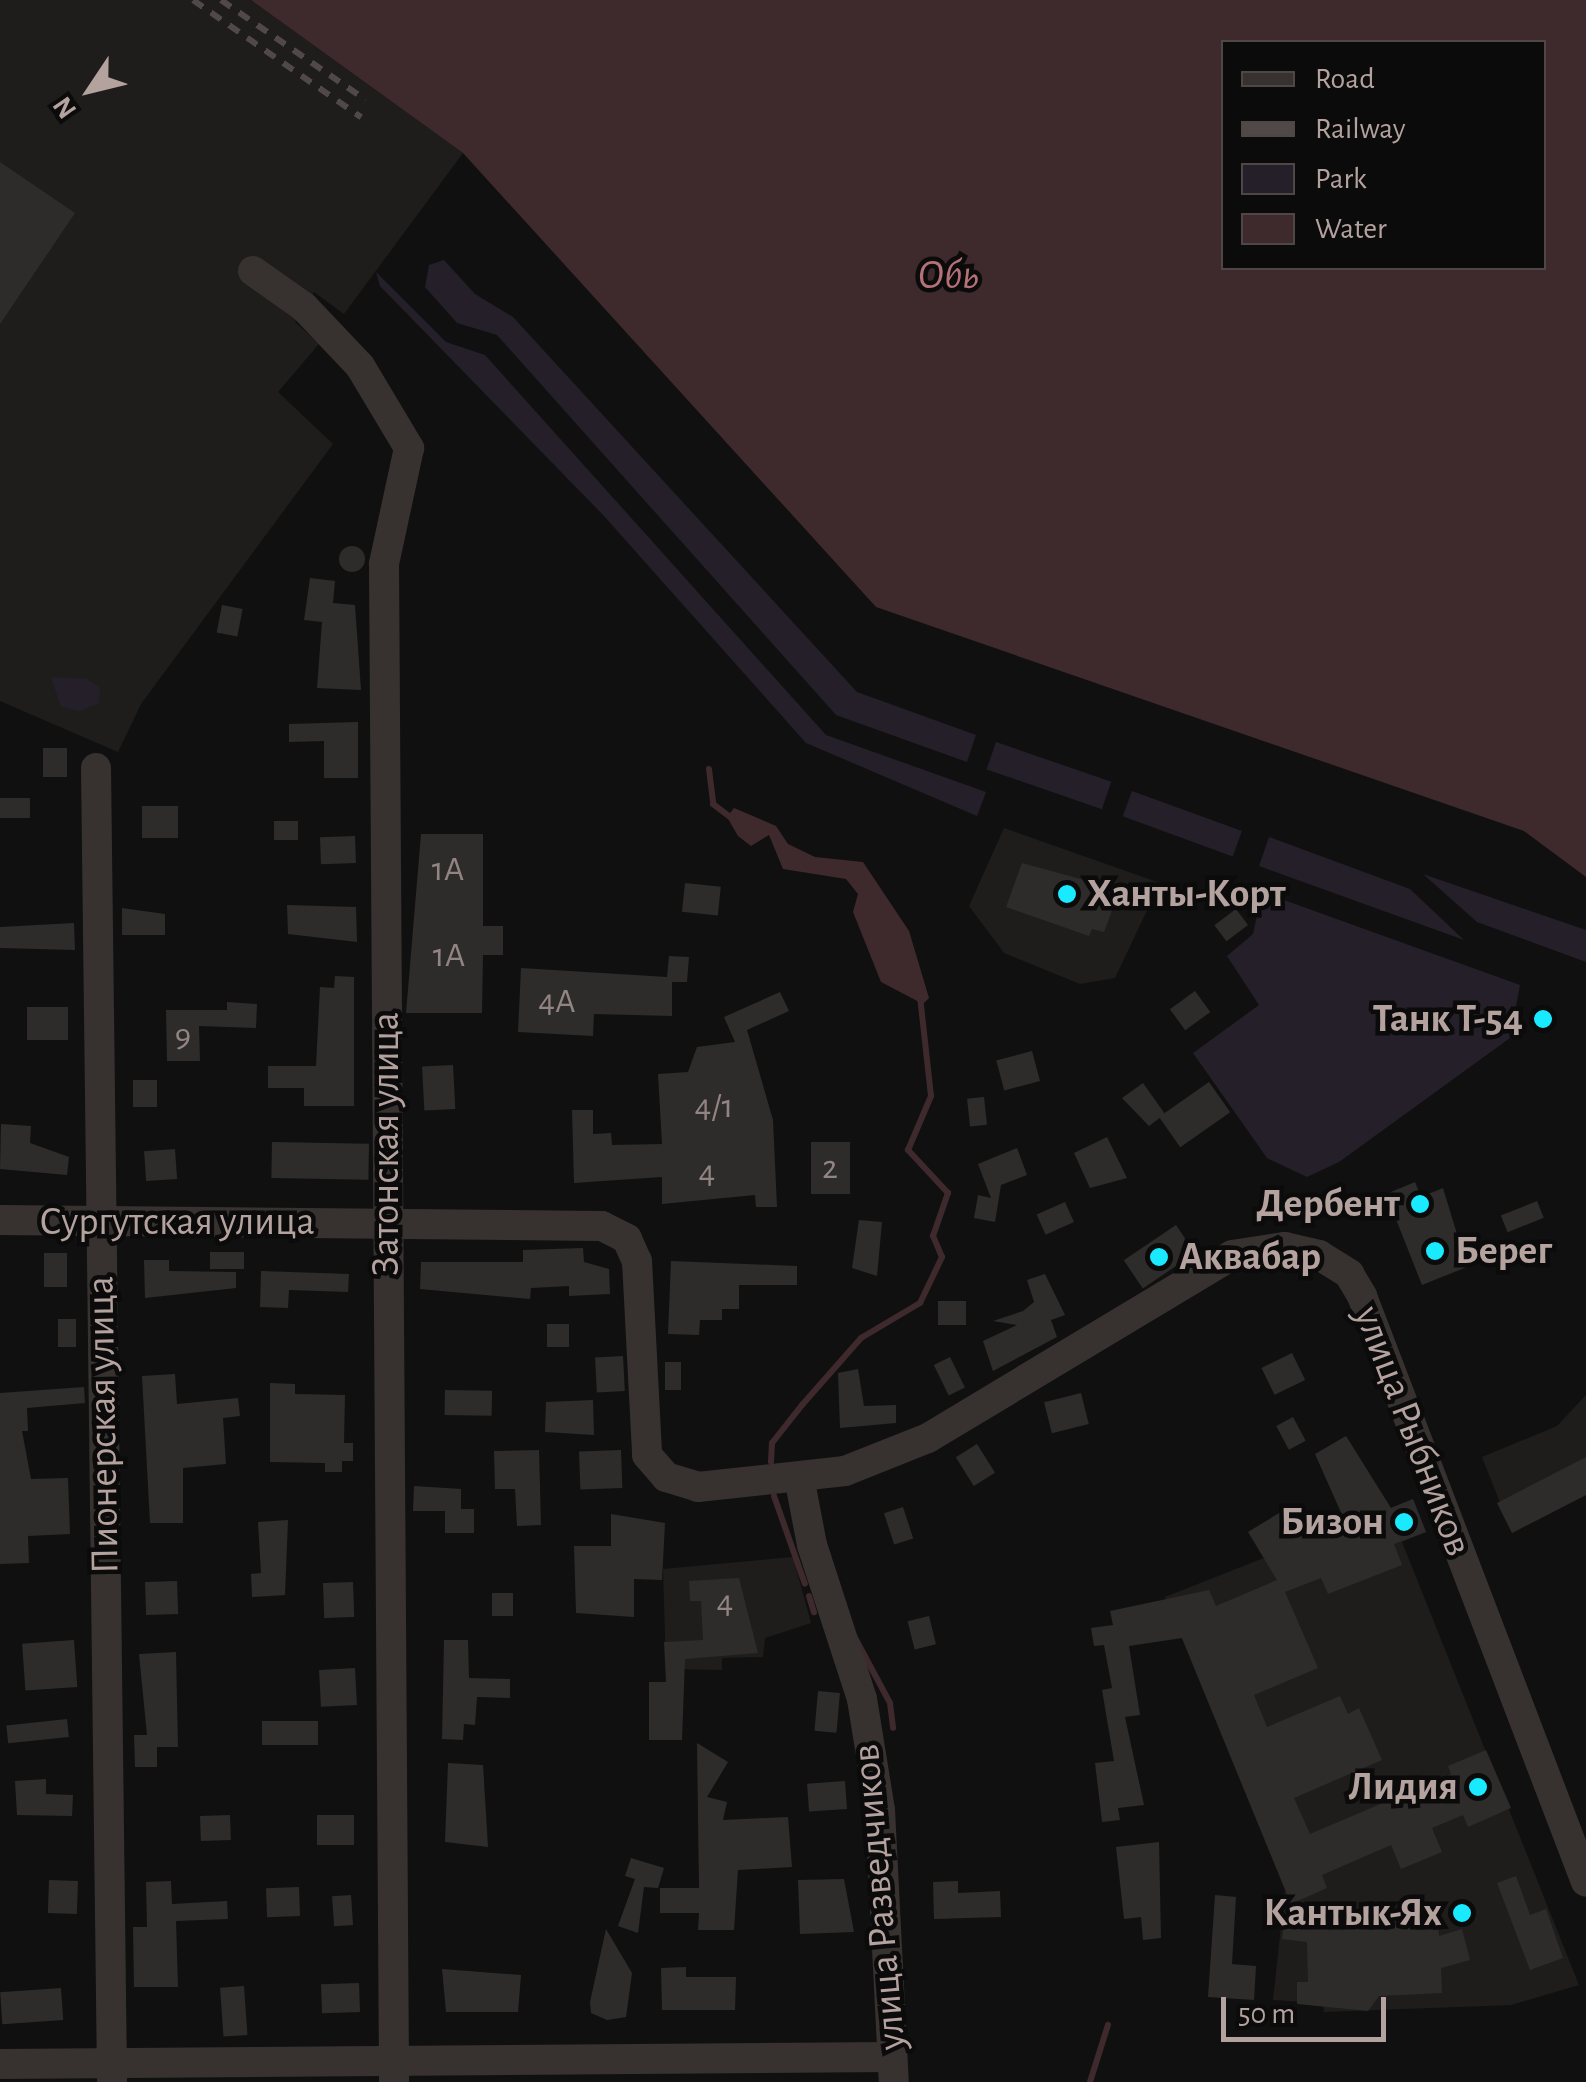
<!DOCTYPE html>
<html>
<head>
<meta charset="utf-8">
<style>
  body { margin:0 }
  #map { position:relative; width:1586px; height:2082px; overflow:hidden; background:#111010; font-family:"Alegreya Sans",sans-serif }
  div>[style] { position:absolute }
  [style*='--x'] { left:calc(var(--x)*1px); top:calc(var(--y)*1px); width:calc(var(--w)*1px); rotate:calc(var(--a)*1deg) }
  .built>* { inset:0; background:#1e1d1b }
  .green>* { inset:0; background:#241f29; transform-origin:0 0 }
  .water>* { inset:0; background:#3e2a2c }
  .stream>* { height:6px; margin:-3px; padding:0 3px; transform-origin:3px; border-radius:3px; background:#3e2a2c }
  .building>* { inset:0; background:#2e2c2a; transform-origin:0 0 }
  .round { border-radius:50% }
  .minor>* { height:30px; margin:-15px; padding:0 15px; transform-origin:15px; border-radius:15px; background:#373230 }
  .rail>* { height:6px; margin-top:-3px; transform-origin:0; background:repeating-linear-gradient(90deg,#504947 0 12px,transparent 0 22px) }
  .dots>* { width:28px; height:28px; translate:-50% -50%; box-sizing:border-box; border:5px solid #0c0b0b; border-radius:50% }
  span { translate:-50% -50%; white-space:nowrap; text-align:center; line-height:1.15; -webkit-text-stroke:9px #0c0b0b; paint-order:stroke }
  .number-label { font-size:35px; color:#928482 }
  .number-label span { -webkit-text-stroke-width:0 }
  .poi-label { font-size:40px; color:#b4a29f; font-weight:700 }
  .left { translate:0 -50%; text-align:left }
  .right { translate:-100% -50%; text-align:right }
  .street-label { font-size:40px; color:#b4a29f }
  .water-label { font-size:42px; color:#b47178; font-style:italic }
  .legend { position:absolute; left:1221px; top:40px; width:325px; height:230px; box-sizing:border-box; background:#0c0b0b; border:2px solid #4f4746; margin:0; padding:12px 18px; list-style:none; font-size:30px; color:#b4a29f }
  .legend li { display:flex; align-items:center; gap:20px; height:50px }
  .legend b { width:50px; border:2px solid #4f4746 }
  .north { position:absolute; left:40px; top:40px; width:100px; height:100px; -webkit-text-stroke:8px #0c0b0b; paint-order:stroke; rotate:235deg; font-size:28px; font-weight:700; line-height:40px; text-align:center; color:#b4a29f }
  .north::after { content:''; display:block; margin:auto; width:35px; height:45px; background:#b4a29f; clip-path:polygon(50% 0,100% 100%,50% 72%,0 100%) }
  .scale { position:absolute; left:1221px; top:1997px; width:165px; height:45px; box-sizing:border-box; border:5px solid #b4a29f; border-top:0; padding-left:12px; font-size:30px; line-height:35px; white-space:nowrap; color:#b4a29f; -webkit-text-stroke:8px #0c0b0b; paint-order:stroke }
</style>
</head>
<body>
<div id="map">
  <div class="built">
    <div style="clip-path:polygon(0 0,251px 0,463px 153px,344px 314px,314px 292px,295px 322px,319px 344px,278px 392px,333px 444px,141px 704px,118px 752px,0 701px)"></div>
    <div style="clip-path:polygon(1004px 828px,1160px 883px,1115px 978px,1080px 984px,1004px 953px,969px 906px)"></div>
    <div style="clip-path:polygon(1586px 1395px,1586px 1495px,1512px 1533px,1482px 1457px,1557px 1426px)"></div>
    <div style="clip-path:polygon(1413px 1499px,1426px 1532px,1402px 1542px,1579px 1985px,1511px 2005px,1324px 2012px,1323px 2003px,1273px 2000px,1285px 1890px,1165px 1597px)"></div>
    <div style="clip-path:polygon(793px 1557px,811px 1623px,765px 1638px,763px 1657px,722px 1658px,722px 1670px,666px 1669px,663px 1569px)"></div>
  </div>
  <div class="green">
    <div style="clip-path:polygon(444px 260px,475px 294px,513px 317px,857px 692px,976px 735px,967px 762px,836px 715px,497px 335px,457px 323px,425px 287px,429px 265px)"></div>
    <div style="clip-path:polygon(376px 272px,446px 342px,485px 355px,826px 735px,986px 792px,977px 816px,806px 743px,604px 516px,380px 286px)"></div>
    <div style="clip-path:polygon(51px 677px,87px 679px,100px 687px,99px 703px,80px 711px,61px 707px)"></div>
    <div style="left:996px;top:742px;width:122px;height:29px;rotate:19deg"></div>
    <div style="left:1132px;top:791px;width:117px;height:27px;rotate:20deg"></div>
    <div style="clip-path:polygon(1269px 837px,1410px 889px,1464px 940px,1259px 866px)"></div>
    <div style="clip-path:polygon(1423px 874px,1586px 930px,1586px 962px,1477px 922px)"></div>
    <div style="clip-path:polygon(1262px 892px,1520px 985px,1510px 1038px,1339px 1162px,1307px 1177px,1267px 1158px,1193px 1053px,1259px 1005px,1227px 956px,1253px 934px)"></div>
  </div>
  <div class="water">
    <div style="clip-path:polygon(evenodd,251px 0,1586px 0,1586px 877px,1524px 831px,876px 607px,463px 153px,251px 0,1544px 42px,1544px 268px,1224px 268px,1224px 42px,1544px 42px)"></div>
    <div style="clip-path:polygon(734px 808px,776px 826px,788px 844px,815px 857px,863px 862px,909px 931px,929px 998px,923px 1004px,881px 982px,853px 912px,858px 894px,846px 879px,783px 869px,769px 835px,751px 846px,738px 836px,727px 817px)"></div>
  </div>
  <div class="stream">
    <div style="--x:709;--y:769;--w:35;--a:83"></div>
    <div style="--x:713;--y:804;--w:25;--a:37"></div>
    <div style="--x:771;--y:1462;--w:19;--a:-87"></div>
    <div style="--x:772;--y:1443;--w:48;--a:-51.7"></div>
    <div style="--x:802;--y:1405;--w:89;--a:-48.6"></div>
    <div style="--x:861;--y:1338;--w:69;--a:-30.7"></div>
    <div style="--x:920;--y:1303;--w:51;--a:-64.4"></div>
    <div style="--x:942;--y:1257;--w:23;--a:-113"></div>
    <div style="--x:933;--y:1236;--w:46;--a:-70.8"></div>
    <div style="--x:948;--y:1193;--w:59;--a:-132.9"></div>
    <div style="--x:908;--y:1150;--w:59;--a:-66.9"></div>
    <div style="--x:931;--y:1096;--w:100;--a:-96.3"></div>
    <div style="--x:774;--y:1496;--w:93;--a:70.6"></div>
    <div style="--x:809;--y:1596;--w:17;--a:73"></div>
    <div style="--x:853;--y:1634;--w:78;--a:61.8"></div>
    <div style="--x:890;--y:1703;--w:25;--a:83"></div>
    <div style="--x:1090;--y:2082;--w:60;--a:-72.5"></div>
  </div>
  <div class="building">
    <div style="clip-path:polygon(0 162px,75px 213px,0 324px)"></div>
    <div class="round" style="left:339px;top:546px;width:26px;height:26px"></div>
    <div style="clip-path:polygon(310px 578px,335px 581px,333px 603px,355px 605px,361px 690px,317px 688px,322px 622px,304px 620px)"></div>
    <div style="left:222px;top:605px;width:21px;height:28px;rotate:11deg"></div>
    <div style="clip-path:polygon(358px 722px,358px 778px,324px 778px,324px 741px,289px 742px,289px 724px)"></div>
    <div style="left:43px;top:748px;width:24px;height:29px"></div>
    <div style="left:0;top:798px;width:30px;height:20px"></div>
    <div style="left:178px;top:806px;width:32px;height:36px;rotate:90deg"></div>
    <div style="left:274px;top:821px;width:24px;height:19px"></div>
    <div style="clip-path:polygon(421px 834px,483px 834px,483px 926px,503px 926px,503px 955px,483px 955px,482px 1013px,406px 1013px)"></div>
    <div style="left:355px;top:836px;width:27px;height:35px;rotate:88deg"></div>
    <div style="clip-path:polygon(1022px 863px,1106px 886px,1101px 901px,1114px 905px,1104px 932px,1092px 929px,1089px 936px,1006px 907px)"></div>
    <div style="left:685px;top:883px;width:36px;height:29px;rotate:6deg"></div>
    <div style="clip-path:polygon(287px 905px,356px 907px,357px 942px,288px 934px)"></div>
    <div style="clip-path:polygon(122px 908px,165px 914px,165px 935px,122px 935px)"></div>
    <div style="left:1236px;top:909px;width:20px;height:27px;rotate:53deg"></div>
    <div style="clip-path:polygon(74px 923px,75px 950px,0 948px,0 927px)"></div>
    <div style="clip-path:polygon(669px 956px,689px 957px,687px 982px,672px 982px,672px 1016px,594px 1014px,593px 1036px,518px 1032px,521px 968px,667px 977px)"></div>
    <div style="clip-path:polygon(335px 976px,354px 977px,354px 1106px,304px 1106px,304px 1088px,268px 1088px,268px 1066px,316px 1066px,320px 987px,334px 988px)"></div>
    <div style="left:1195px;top:991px;width:26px;height:31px;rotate:54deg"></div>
    <div style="clip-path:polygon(780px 992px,789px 1011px,747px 1030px,773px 1120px,777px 1207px,756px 1207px,755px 1195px,662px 1204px,662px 1177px,574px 1183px,572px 1110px,593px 1110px,593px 1134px,611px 1133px,612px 1145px,662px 1144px,658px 1074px,688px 1072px,697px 1047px,735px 1042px,724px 1017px)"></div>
    <div style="clip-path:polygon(227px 1002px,257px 1004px,256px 1028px,199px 1026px,200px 1061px,167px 1061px,166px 1010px,227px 1010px)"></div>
    <div style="left:27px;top:1007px;width:41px;height:33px"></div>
    <div style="left:1032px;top:1051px;width:31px;height:37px;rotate:75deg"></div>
    <div style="left:453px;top:1065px;width:44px;height:31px;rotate:87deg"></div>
    <div style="left:133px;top:1080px;width:24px;height:27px"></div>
    <div style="left:1209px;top:1082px;width:37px;height:61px;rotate:55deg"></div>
    <div style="clip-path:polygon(1143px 1083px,1165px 1114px,1149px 1126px,1122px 1098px)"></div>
    <div style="left:984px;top:1097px;width:28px;height:17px;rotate:84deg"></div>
    <div style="clip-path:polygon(1px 1124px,31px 1126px,30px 1143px,69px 1157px,67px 1175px,0 1169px)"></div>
    <div style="clip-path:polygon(1107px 1137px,1127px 1178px,1090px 1188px,1074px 1153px)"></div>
    <div style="left:272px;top:1142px;width:97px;height:36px;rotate:1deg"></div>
    <div style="left:811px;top:1142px;width:39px;height:52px"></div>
    <div style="clip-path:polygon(1017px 1148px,1027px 1175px,1001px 1185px,995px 1222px,974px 1218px,978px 1195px,991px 1198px,978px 1164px)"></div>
    <div style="left:175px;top:1149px;width:30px;height:31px;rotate:86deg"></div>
    <div style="clip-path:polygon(1415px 1182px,1421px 1197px,1443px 1188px,1467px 1267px,1422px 1285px,1386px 1194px)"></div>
    <div style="left:1537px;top:1201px;width:18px;height:39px;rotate:68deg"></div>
    <div style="left:1065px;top:1202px;width:22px;height:31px;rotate:66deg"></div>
    <div style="clip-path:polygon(859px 1220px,882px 1222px,877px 1276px,852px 1268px)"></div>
    <div style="left:1176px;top:1225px;width:34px;height:63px;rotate:56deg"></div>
    <div style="clip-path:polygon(583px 1248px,584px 1262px,609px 1269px,610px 1294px,569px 1296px,569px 1286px,531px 1288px,530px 1299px,420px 1289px,421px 1262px,523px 1262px,523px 1250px)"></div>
    <div style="left:244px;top:1252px;width:17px;height:34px;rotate:90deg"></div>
    <div style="left:44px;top:1253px;width:23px;height:34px"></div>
    <div style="clip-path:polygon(144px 1260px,169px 1260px,169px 1271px,236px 1272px,236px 1288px,145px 1298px)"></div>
    <div style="clip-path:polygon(671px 1261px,797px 1266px,797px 1285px,739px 1285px,739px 1309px,722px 1309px,722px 1320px,700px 1320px,699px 1335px,668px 1334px)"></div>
    <div style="clip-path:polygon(261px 1271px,349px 1274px,348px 1292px,289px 1290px,288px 1308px,260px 1307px)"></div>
    <div style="clip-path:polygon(1045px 1274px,1065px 1315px,1051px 1320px,1057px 1337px,993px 1371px,983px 1341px,1017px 1325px,993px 1321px,1023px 1311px,1034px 1302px,1027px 1280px)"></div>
    <div style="left:938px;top:1301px;width:28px;height:24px"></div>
    <div style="left:58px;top:1319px;width:18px;height:28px"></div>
    <div style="left:547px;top:1324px;width:22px;height:23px"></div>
    <div style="left:1292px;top:1353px;width:30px;height:34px;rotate:64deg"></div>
    <div style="left:623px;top:1356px;width:35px;height:28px;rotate:87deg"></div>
    <div style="left:950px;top:1357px;width:34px;height:18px;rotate:64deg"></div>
    <div style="left:665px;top:1362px;width:16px;height:28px"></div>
    <div style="clip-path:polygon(858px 1369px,864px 1406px,896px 1405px,896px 1423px,840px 1428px,838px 1373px)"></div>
    <div style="clip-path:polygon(175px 1374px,177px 1404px,238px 1398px,240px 1416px,223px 1418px,226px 1464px,183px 1468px,183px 1523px,150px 1523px,142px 1376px)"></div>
    <div style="clip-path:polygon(270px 1383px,295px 1384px,295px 1394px,345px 1395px,344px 1443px,353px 1443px,353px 1461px,342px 1461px,342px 1472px,325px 1472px,325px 1463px,270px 1462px)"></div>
    <div style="clip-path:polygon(84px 1387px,85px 1403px,27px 1408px,28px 1431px,22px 1431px,31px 1479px,68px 1478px,70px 1534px,28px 1536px,29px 1563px,0 1564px,0 1393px)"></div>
    <div style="left:445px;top:1390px;width:47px;height:25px;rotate:1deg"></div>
    <div style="left:1081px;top:1393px;width:32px;height:38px;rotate:76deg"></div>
    <div style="clip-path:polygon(593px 1400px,594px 1435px,545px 1432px,546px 1402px)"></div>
    <div style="left:1293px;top:1417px;width:27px;height:19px;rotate:62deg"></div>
    <div style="clip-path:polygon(1346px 1436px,1391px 1508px,1413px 1499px,1426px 1532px,1394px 1544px,1402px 1565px,1328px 1594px,1321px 1578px,1285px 1592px,1318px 1668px,1254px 1695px,1267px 1727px,1340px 1696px,1348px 1714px,1359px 1708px,1382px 1760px,1294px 1798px,1310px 1834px,1451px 1774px,1448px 1766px,1486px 1750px,1511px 1808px,1468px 1827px,1463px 1815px,1432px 1828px,1442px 1852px,1401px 1869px,1391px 1845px,1322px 1875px,1327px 1888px,1291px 1904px,1182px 1638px,1129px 1646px,1140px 1715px,1125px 1717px,1144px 1805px,1118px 1808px,1120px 1820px,1102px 1822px,1095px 1763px,1114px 1761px,1102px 1690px,1112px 1688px,1104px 1645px,1094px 1646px,1091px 1628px,1113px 1625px,1110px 1611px,1209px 1590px,1216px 1606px,1277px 1580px,1248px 1532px,1294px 1504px,1315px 1538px,1347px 1526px,1315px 1454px)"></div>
    <div style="left:977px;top:1444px;width:34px;height:25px;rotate:58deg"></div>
    <div style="clip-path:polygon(539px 1450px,541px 1525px,517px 1526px,515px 1489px,495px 1489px,494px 1451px)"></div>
    <div style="left:621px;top:1450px;width:38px;height:42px;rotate:88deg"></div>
    <div style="clip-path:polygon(1586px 1457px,1586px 1495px,1512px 1533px,1497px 1503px)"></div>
    <div style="clip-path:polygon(414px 1486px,461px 1489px,461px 1509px,474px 1509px,474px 1533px,445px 1533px,445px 1511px,413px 1511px)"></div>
    <div style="left:903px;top:1507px;width:33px;height:20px;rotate:72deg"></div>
    <div style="clip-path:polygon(611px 1514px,665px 1523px,662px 1580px,634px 1579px,634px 1617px,576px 1613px,574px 1546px,611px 1546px)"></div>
    <div style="clip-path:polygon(288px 1520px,285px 1595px,252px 1597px,251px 1574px,261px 1573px,258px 1522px)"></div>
    <div style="clip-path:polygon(739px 1578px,758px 1653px,685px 1659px,682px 1740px,649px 1740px,649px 1682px,666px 1682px,664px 1642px,703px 1640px,701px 1601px,690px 1601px,689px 1581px)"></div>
    <div style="left:177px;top:1581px;width:33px;height:32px;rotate:88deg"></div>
    <div style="left:353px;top:1582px;width:35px;height:30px;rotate:88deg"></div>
    <div style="left:492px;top:1593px;width:21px;height:23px"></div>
    <div style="left:929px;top:1616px;width:29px;height:22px;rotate:76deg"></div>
    <div style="left:74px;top:1640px;width:47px;height:52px;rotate:86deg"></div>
    <div style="clip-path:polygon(444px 1640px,468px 1640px,469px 1678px,510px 1679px,510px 1698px,477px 1697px,475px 1725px,464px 1724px,463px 1740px,442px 1739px)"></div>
    <div style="clip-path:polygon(176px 1652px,178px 1747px,157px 1747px,157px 1767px,135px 1767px,134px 1735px,147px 1735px,139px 1654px)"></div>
    <div style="left:355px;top:1668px;width:37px;height:36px;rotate:87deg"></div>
    <div style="left:818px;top:1691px;width:22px;height:40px;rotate:5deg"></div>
    <div style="left:67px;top:1719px;width:18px;height:61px;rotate:84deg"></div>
    <div style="left:318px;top:1721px;width:24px;height:56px;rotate:90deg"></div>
    <div style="clip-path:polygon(697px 1743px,728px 1762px,707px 1797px,727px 1802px,723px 1820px,788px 1817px,792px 1867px,738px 1870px,734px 1930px,698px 1930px,699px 1913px,660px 1913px,660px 1888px,699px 1888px)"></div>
    <div style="clip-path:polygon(448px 1763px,483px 1765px,488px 1847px,445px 1842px)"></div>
    <div style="clip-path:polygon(46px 1779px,46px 1794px,73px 1795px,72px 1816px,17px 1815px,15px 1781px)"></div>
    <div style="left:845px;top:1781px;width:28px;height:38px;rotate:86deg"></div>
    <div style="left:230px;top:1815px;width:25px;height:30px;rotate:88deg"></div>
    <div style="left:317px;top:1815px;width:37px;height:30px"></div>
    <div style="clip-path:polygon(1159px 1842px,1161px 1938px,1143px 1940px,1141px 1917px,1124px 1919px,1116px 1847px)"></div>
    <div style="clip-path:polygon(631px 1858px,664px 1868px,658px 1888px,644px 1887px,638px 1933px,618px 1926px,635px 1879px,625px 1876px)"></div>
    <div style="clip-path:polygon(1516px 1876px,1530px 1915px,1546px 1909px,1563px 1958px,1530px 1970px,1497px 1883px)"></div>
    <div style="clip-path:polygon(844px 1879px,854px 1932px,800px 1934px,798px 1880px)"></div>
    <div style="left:49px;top:1880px;width:29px;height:33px;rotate:2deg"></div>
    <div style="clip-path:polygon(171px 1881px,172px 1904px,227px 1901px,228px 1919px,176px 1921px,178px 1987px,134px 1987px,133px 1927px,147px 1927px,146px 1882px)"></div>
    <div style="clip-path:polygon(958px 1881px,958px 1893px,1000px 1891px,1001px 1917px,934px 1919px,933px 1882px)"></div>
    <div style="left:299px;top:1887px;width:29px;height:33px;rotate:88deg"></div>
    <div style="left:351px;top:1895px;width:30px;height:19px;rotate:86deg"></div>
    <div style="clip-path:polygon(1215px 1895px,1236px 1897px,1232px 1964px,1256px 1966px,1254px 2000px,1208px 1997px)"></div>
    <div style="clip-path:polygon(1437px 1912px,1439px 1936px,1462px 1929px,1470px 1960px,1441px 1968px,1442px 1993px,1379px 1996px,1368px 2011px,1297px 2004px,1297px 1982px,1308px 1982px,1307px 1942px,1282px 1939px,1284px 1923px)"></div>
    <div style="clip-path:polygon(606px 1929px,632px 1973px,626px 2017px,607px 2020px,591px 2013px,590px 2002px)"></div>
    <div style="clip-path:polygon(686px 1967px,686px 1977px,736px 1977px,735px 2010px,662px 2010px,661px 1968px)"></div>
    <div style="clip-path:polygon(442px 1969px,521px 1975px,518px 2012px,446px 2012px)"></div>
    <div style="left:359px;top:1983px;width:29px;height:38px;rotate:88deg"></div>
    <div style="left:244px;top:1986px;width:49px;height:24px;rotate:86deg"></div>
    <div style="left:61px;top:1988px;width:32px;height:61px;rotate:86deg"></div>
  </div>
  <div class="minor">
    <div style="--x:253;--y:271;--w:62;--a:35.2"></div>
    <div style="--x:304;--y:307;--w:81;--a:46.5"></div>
    <div style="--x:360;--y:366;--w:96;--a:59.1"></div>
    <div style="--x:409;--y:448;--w:119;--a:102.2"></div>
    <div style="--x:384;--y:564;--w:1518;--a:89.62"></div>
    <div style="--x:96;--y:768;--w:1314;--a:89.3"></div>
    <div style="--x:0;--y:1220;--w:602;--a:0.57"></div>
    <div style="--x:602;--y:1226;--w:28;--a:27"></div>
    <div style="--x:627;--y:1239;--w:24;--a:66"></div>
    <div style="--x:637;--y:1261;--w:194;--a:87"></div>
    <div style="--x:647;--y:1455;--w:29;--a:49"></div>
    <div style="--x:666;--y:1477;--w:34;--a:17"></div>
    <div style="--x:698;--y:1487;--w:148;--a:-6.2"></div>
    <div style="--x:845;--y:1471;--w:89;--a:-21.7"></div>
    <div style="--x:928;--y:1438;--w:355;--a:-31"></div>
    <div style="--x:1232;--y:1255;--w:54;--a:-8.6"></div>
    <div style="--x:1285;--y:1247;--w:35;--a:13"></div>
    <div style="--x:1319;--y:1255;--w:36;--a:32"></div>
    <div style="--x:1349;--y:1274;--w:26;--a:59"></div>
    <div style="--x:1362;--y:1296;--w:627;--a:69.08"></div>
    <div style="--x:800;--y:1482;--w:64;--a:79.2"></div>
    <div style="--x:812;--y:1545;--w:162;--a:72"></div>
    <div style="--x:862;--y:1699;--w:112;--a:80.8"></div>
    <div style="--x:880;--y:1810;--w:272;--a:87.1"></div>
    <div style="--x:0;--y:2064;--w:892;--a:-0.45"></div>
  </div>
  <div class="rail">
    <div style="--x:193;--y:0;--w:205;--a:34.9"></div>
    <div style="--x:221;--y:0;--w:176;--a:34.6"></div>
  </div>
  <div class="dots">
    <div style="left:1067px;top:894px;background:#1aeaff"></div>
    <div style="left:1543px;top:1019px;background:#1aeaff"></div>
    <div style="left:1420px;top:1204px;background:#1aeaff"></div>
    <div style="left:1435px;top:1251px;background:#1aeaff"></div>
    <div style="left:1159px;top:1257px;background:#1aeaff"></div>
    <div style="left:1404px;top:1522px;background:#1aeaff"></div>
    <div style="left:1478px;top:1787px;background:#1aeaff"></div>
    <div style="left:1462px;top:1913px;background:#1aeaff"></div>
  </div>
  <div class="number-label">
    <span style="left:448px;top:870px">1А</span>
    <span style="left:449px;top:956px">1А</span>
    <span style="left:557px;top:1002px">4А</span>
    <span style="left:183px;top:1036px">9</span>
    <span style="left:714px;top:1107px">4/1</span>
    <span style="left:830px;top:1168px">2</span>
    <span style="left:707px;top:1173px">4</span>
    <span style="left:725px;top:1603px">4</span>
  </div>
  <div class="poi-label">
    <span class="left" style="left:1087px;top:894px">Ханты-Корт</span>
    <span class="right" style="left:1523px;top:1019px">Танк Т-54</span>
    <span class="right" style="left:1400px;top:1204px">Дербент</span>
    <span class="left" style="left:1455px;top:1251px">Берег</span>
    <span class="left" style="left:1179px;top:1257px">Аквабар</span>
    <span class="right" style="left:1384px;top:1522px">Бизон</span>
    <span class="right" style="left:1458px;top:1787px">Лидия</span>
    <span class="right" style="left:1442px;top:1913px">Кантык-Ях</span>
  </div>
  <div class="street-label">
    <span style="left:386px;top:1144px;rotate:-90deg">Затонская улица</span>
    <span style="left:177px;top:1222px">Сургутская улица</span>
    <span style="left:103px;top:1425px;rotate:-91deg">Пионерская улица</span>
    <span style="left:1413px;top:1431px;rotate:69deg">улица Рыбников</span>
    <span style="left:879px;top:1897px;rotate:-95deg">улица Разведчиков</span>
  </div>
  <div class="water-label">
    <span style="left:948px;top:275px">Обь</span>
  </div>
  <ul class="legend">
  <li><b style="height:12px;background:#373230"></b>Road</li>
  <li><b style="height:12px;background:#504947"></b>Railway</li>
  <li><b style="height:28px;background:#241f29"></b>Park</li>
  <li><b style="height:28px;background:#3e2a2c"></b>Water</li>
  </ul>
  <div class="north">N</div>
  <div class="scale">50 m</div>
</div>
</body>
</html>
